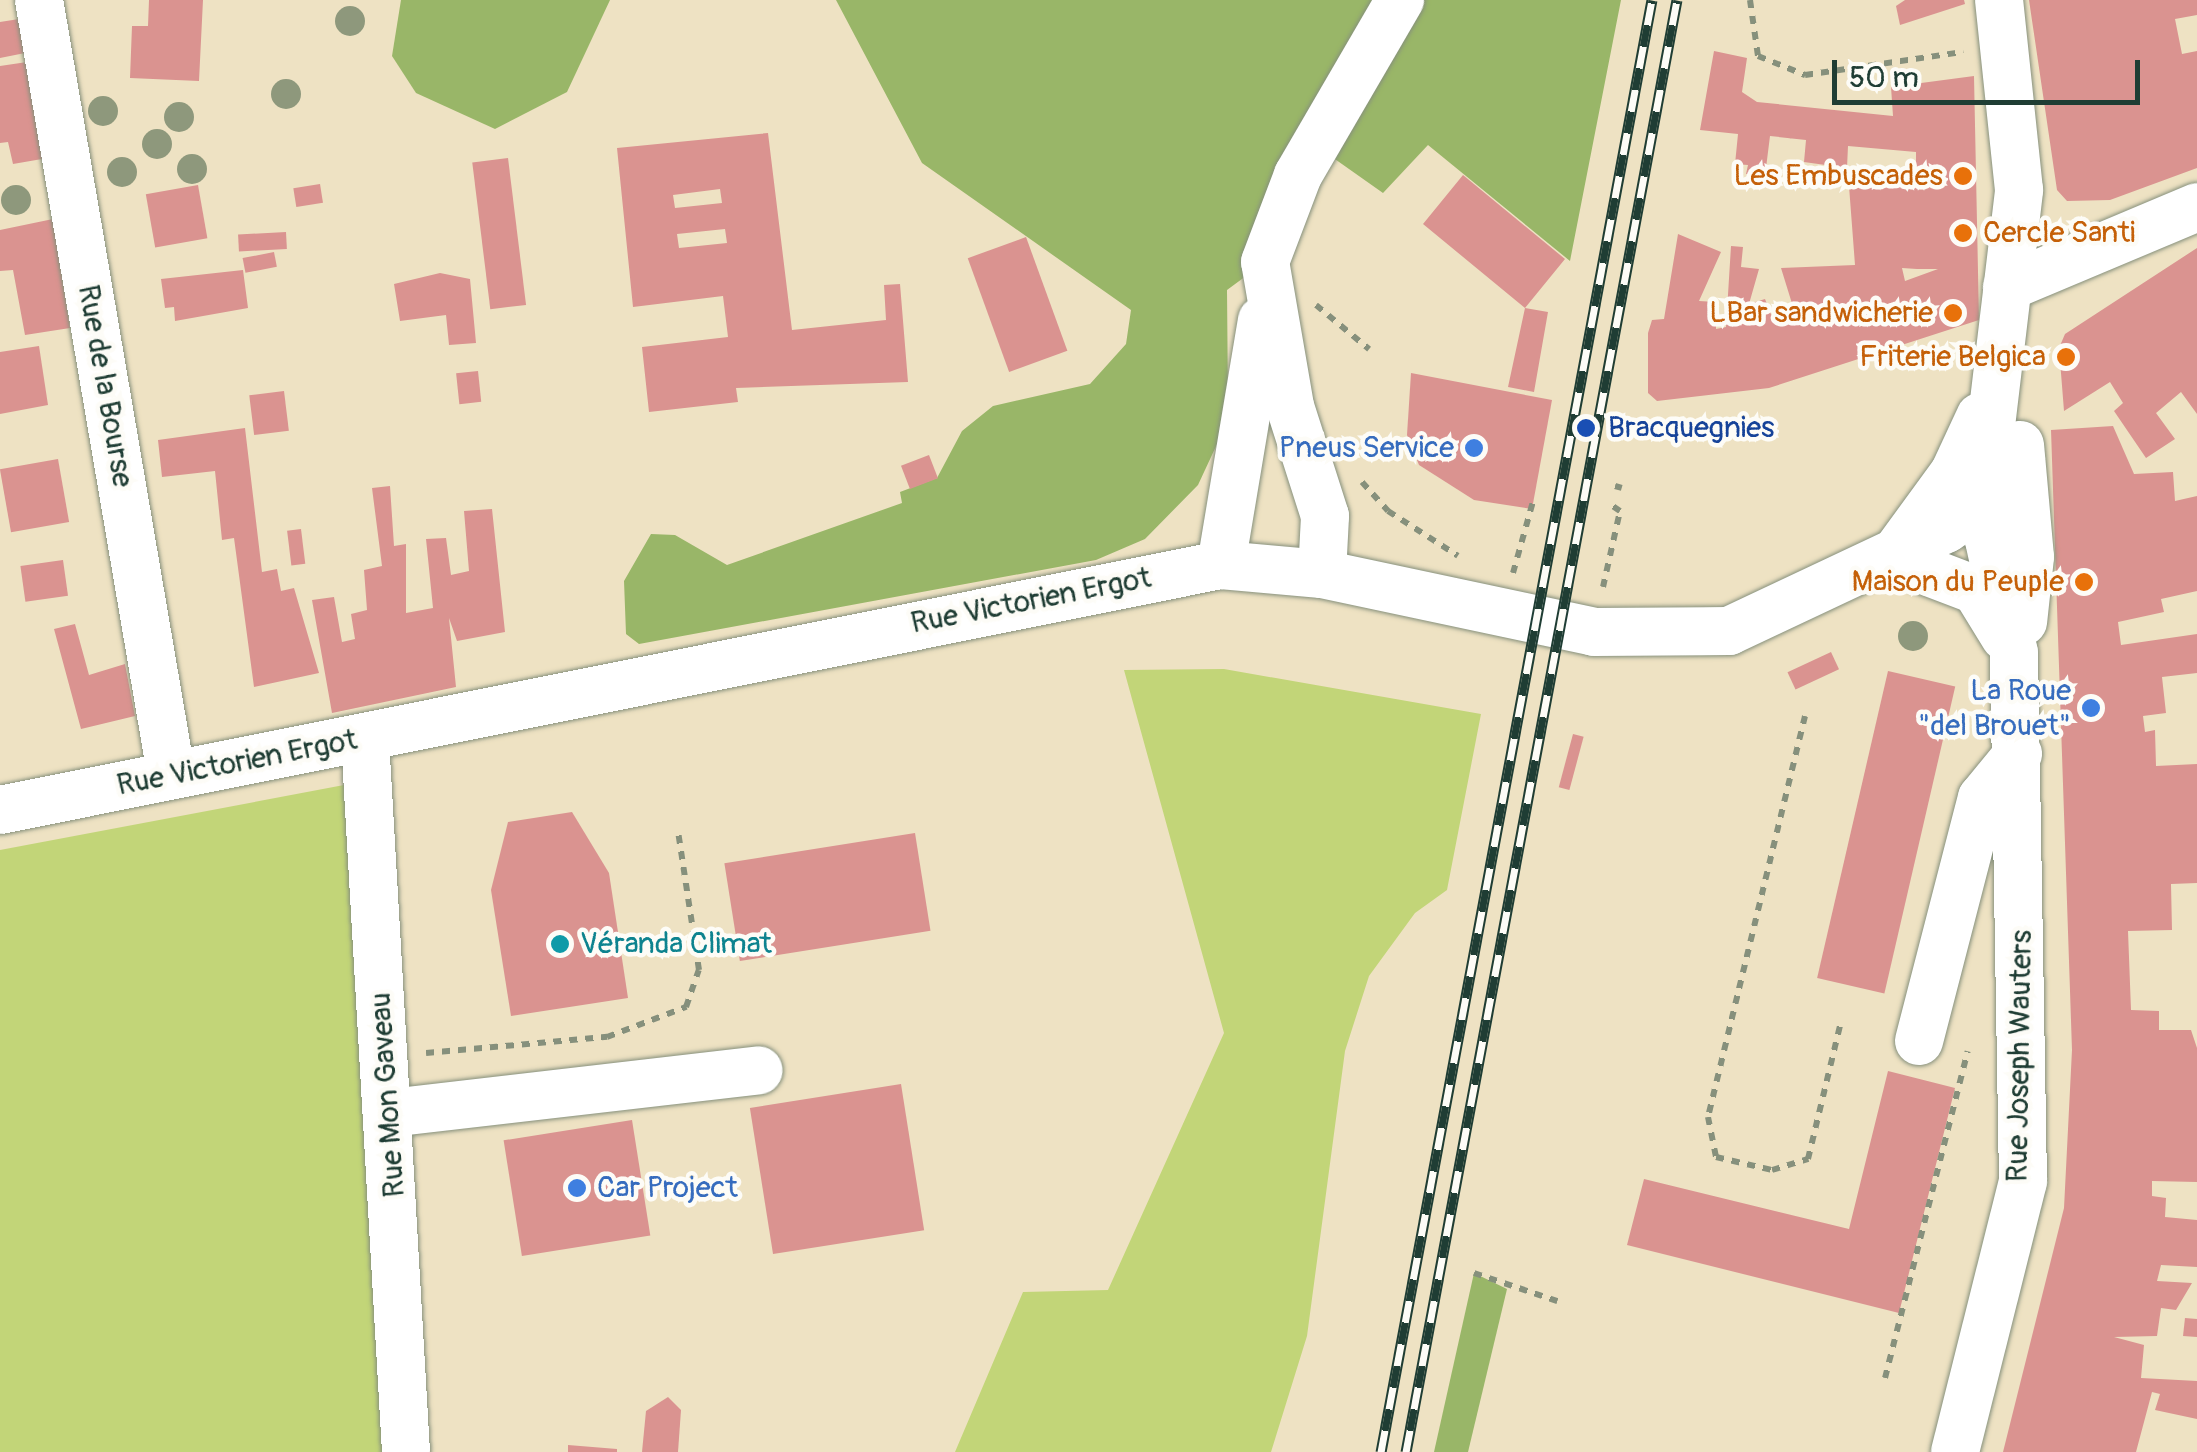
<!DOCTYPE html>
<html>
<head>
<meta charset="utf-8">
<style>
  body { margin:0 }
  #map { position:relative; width:2197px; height:1452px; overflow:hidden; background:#eee2c3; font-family:Pangolin,sans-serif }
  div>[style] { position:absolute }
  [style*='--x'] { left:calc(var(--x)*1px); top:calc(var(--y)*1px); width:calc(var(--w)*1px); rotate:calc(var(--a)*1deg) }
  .green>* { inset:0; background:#c2d578 }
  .forest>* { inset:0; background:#99b668 }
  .building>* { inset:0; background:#da9390; transform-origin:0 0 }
  .path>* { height:6px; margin-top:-3px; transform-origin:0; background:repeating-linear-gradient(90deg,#86907c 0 8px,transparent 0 16px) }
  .roads { filter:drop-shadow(0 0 2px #86907c) drop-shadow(0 0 2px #86907c) }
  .minor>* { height:48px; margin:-24px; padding:0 24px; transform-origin:24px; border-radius:24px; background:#fff }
  .rail>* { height:11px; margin-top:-5.5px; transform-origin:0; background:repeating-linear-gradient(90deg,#fdfcf7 0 22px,#1f3d34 0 44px); box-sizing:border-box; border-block:2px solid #1f3d34 }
  .trees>* { width:30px; height:30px; margin:-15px; border-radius:50%; background:#8e987c }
  .dots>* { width:28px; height:28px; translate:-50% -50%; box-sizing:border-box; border:5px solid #fdfcf7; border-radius:50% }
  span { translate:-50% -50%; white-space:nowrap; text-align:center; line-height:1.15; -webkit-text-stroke:9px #fdfcf7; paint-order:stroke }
  .food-label { font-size:30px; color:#c56008 }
  .right { translate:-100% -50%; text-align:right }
  .left { translate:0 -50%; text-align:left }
  .street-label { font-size:30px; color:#1f3d34 }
  .transit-label { font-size:30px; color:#164399 }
  .shop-label { font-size:30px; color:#366cbe }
  .culture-label { font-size:30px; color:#0d838f }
  .scale { position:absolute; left:1832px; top:60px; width:308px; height:45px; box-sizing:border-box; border:5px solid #1f3d34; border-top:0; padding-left:12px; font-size:30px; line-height:35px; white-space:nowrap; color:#1f3d34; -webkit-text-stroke:8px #fdfcf7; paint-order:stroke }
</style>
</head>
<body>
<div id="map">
  <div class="green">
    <div style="clip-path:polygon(1224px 669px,1481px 714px,1447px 890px,1415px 913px,1369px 976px,1345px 1051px,1307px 1336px,1271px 1452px,955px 1452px,1023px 1292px,1108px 1290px,1224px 1033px,1124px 670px)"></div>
    <div style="clip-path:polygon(344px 785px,406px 1452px,0 1452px,0 850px)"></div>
  </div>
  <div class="forest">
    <div style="clip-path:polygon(401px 0,610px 0,567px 92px,495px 129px,416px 93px,392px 56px)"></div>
    <div style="clip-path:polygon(836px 0,1621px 0,1570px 261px,1428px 145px,1383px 193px,1315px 145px,1265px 262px,1227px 290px,1228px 401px,1218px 442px,1198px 485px,1145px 539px,1096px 560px,639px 644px,626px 634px,624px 581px,651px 534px,675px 535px,727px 565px,902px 503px,900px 492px,937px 478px,962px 431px,993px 406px,1090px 384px,1126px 344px,1131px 310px,922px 163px)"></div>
    <div style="clip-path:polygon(1474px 1273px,1507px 1289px,1468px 1452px,1434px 1452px)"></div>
  </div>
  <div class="building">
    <div style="clip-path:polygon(149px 0,203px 0,199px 81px,130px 78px,132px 26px,148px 26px)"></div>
    <div style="clip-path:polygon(1905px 0,1964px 0,1965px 4px,1900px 25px,1896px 6px)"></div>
    <div style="clip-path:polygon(2029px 0,2197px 0,2197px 15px,2175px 19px,2182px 54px,2197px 51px,2197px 168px,2110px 200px,2067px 201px,2057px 190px)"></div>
    <div style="clip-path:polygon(19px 19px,25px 53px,0 58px,0 22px)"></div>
    <div style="clip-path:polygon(evenodd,1714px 51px,1747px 58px,1742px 92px,1757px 102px,1893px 116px,1891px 87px,1974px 76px,1979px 320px,1769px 388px,1657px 401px,1648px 393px,1648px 333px,1652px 320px,1664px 319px,1678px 234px,1721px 252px,1699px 301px,1716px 302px,1716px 329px,1726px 327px,1731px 246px,1743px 247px,1741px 267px,1759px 269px,1749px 304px,1765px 299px,1772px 317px,1794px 310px,1781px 268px,1855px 265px,1848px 173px,1916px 173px,1916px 152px,1848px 146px,1847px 168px,1804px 162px,1806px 140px,1770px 136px,1765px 176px,1746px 174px,1748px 165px,1735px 164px,1738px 134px,1700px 130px,1714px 51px,1902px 268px,1917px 269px,1938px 269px,1905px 281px,1902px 268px)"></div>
    <div style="clip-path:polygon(27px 62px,42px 159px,13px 164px,8px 142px,0 143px,0 66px)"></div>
    <div style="clip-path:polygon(evenodd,768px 133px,792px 330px,886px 320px,884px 285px,900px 284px,908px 382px,736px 388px,738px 402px,649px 412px,642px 347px,728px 337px,723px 296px,633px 307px,617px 148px,768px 133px,720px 189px,722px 203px,675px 208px,673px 195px,720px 189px,768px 133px,725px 229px,727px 243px,679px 248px,677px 234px,725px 229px)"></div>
    <div style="left:508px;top:158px;width:148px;height:36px;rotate:83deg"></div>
    <div style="clip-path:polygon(1463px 175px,1565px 259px,1525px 308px,1548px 312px,1534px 392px,1508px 387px,1525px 308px,1423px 224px)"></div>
    <div style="left:320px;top:184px;width:19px;height:27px;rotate:81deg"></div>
    <div style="left:198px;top:185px;width:54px;height:53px;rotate:80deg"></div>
    <div style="clip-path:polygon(53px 219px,70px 328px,25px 335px,13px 270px,0 271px,0 230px)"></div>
    <div style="left:286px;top:232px;width:17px;height:48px;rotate:87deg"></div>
    <div style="left:1026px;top:237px;width:121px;height:62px;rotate:70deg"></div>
    <div style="clip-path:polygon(2197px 248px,2197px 414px,2181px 392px,2156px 413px,2175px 439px,2146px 458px,2114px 411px,2123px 403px,2110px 382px,2064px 411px,2059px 348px,2065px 334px)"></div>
    <div style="left:274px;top:252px;width:15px;height:32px;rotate:79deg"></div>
    <div style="clip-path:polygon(243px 270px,248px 308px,175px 321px,174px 307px,165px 308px,161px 279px)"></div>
    <div style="clip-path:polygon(440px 273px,470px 279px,476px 343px,449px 345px,446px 315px,400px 321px,394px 284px)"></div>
    <div style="clip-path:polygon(39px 346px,48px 405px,0 414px,0 352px)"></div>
    <div style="left:478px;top:371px;width:31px;height:22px;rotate:84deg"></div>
    <div style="clip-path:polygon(1411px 373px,1552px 400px,1532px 509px,1474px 500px,1419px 465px,1407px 435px)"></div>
    <div style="left:284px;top:391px;width:40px;height:35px;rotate:83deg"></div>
    <div style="clip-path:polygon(2113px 426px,2134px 474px,2173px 472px,2175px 501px,2197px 496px,2197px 591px,2161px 599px,2164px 612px,2118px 622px,2121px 645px,2197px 634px,2197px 673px,2162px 677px,2166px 713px,2143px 716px,2145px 732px,2155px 730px,2156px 766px,2197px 764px,2197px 883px,2171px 884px,2172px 930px,2128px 931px,2131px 1010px,2159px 1011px,2159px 1030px,2191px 1030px,2197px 1048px,2197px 1182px,2152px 1181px,2152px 1196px,2166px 1198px,2165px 1217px,2197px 1220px,2197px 1267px,2161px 1265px,2157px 1281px,2192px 1283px,2176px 1310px,2161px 1308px,2157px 1336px,2114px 1337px,2144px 1345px,2141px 1378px,2197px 1381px,2197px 1419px,2155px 1410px,2160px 1394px,2152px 1392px,2136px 1452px,2003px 1452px,2064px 1208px,2072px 1050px,2051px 430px)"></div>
    <div style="clip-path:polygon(245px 428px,262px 572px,277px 569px,281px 591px,294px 588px,319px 673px,254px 687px,234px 538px,222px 540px,215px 471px,162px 477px,158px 440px)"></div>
    <div style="left:929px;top:455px;width:25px;height:30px;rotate:69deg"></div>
    <div style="left:58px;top:459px;width:64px;height:59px;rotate:80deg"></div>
    <div style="clip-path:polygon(390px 486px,394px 546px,406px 544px,406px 613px,433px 608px,426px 539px,446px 538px,451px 575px,469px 571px,464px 511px,492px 509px,505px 632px,457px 641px,449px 618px,456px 687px,332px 713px,312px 600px,334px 597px,342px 642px,355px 639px,351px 614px,367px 610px,364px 570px,382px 566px,372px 488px)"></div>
    <div style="left:301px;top:529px;width:35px;height:14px;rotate:83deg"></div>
    <div style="left:63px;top:560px;width:36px;height:43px;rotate:82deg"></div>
    <div style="clip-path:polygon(75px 624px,89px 675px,125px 664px,135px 716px,81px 729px,54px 629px)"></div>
    <div style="left:1831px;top:652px;width:19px;height:48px;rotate:65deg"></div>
    <div style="left:1888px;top:671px;width:69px;height:315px;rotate:13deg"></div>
    <div style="left:1573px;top:734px;width:11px;height:55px;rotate:15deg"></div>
    <div style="clip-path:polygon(572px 812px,609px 873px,628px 998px,511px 1016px,491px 890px,508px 822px)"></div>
    <div style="left:915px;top:833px;width:99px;height:193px;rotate:81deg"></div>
    <div style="clip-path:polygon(1888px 1071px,1955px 1088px,1899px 1313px,1627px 1245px,1644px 1179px,1849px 1229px)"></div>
    <div style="left:901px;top:1084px;width:148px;height:153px;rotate:81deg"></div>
    <div style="left:632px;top:1120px;width:117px;height:130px;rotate:81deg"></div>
    <div style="clip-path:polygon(2185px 1318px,2197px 1319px,2197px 1337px,2183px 1336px)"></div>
    <div style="clip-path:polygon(668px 1397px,681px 1410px,678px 1452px,642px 1452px,646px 1411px)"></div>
    <div style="clip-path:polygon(568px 1445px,617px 1449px,617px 1452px,568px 1452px)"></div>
  </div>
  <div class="path">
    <div style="--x:1750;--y:0;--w:57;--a:81.9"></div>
    <div style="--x:1758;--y:56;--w:51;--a:22"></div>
    <div style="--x:1805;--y:75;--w:160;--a:-8.3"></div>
    <div style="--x:1316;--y:305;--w:69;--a:39.7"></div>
    <div style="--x:1362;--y:482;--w:39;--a:48"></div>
    <div style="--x:1388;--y:511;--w:83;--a:32.7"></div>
    <div style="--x:1615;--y:486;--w:7;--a:16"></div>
    <div style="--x:1513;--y:573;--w:78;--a:-74.4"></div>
    <div style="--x:1603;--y:587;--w:78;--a:-77.4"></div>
    <div style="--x:1620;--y:511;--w:11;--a:-146"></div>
    <div style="--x:1805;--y:716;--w:413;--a:103.6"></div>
    <div style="--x:1708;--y:1117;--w:41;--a:78.7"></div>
    <div style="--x:1716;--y:1157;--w:57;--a:13.1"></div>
    <div style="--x:1772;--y:1170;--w:38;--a:-17"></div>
    <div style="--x:1808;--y:1159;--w:141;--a:-76.5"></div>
    <div style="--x:426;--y:1053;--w:182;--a:-5.1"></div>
    <div style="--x:607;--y:1037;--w:85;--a:-20.8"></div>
    <div style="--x:686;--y:1007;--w:39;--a:-71"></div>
    <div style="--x:699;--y:970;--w:141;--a:-98.6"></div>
    <div style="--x:1474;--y:1273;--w:88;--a:18.6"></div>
    <div style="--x:1885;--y:1378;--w:337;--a:-75.8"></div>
  </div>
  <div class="roads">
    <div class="minor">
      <div style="--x:39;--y:0;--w:784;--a:80.31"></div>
      <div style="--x:2007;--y:287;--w:206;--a:-22.8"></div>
      <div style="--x:2020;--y:445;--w:112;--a:84.9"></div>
      <div style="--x:2030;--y:557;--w:65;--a:96.1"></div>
      <div style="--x:1900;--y:547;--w:92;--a:-53.9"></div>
      <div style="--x:1954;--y:473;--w:62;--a:-65.1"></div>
      <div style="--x:1892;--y:558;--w:90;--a:20.9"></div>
      <div style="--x:1976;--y:590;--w:55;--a:58.3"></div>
      <div style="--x:1221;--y:565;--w:248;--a:-80.5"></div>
      <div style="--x:1322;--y:574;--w:58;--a:-87"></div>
      <div style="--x:1325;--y:516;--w:115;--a:-107.7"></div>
      <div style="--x:1290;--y:406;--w:146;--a:-99.8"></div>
      <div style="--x:1265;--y:262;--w:93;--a:-69.2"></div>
      <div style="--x:1298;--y:175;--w:203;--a:-59.8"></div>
      <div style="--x:365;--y:739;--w:714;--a:86.71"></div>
      <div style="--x:0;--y:810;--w:1245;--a:-11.35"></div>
      <div style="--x:1221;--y:565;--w:101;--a:5.1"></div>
      <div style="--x:1322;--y:574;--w:278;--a:12"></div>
      <div style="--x:1594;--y:632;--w:135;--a:-0.4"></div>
      <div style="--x:1729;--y:631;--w:240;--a:-25.2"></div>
      <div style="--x:1946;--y:529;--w:50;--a:-34.3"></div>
      <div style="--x:1987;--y:501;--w:53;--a:-50.3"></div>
      <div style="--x:1919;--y:1041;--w:251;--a:-75.5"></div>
      <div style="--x:1982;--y:798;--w:57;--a:-50.7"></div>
      <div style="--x:390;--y:1113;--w:371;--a:-6.6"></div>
      <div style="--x:1955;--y:1452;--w:279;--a:-75.9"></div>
      <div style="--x:2023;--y:1181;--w:528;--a:-90.98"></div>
      <div style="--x:2014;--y:653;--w:116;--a:-102.5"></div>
      <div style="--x:1989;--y:540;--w:72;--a:-92.4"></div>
      <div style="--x:1986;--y:468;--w:280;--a:-83.2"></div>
      <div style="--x:2019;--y:190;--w:191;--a:-96"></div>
    </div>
  </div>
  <div class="rail">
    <div style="--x:1381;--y:1452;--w:1477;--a:-79.43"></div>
    <div style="--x:1406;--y:1452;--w:1477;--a:-79.43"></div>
  </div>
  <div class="trees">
    <div style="left:350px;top:21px"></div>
    <div style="left:286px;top:94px"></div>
    <div style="left:103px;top:111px"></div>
    <div style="left:179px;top:117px"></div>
    <div style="left:157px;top:144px"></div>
    <div style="left:192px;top:169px"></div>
    <div style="left:122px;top:172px"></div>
    <div style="left:16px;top:200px"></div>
    <div style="left:1913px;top:636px"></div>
  </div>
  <div class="dots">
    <div style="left:1963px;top:176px;background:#e8710a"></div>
    <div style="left:1963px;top:233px;background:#e8710a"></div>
    <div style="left:1953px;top:313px;background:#e8710a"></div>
    <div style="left:2066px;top:357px;background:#e8710a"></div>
    <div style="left:1586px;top:428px;background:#1a4fb4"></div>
    <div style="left:1474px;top:448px;background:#3f7fe0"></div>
    <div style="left:2084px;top:582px;background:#e8710a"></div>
    <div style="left:2091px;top:708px;background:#3f7fe0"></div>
    <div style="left:560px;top:944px;background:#0f9aa8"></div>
    <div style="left:577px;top:1188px;background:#3f7fe0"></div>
  </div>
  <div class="food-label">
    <span class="right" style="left:1943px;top:176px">Les Embuscades</span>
    <span class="left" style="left:1983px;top:233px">Cercle Santi</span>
    <span class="right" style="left:1933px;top:313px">LBar sandwicherie</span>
    <span class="right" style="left:2046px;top:357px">Friterie Belgica</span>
    <span class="right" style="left:2064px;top:582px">Maison du Peuple</span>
  </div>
  <div class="street-label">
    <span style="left:105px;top:386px;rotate:80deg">Rue de la Bourse</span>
    <span style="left:1031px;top:601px;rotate:-11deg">Rue Victorien Ergot</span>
    <span style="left:237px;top:763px;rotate:-11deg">Rue Victorien Ergot</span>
    <span style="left:2020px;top:1056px;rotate:-89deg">Rue Joseph Wauters</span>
    <span style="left:388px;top:1095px;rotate:-94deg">Rue Mon Gaveau</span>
  </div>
  <div class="transit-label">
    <span class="left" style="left:1608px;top:428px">Bracquegnies</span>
  </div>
  <div class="shop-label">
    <span class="right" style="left:1454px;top:448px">Pneus Service</span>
    <span class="right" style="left:2071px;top:708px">La Roue<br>"del Brouet"</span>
    <span class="left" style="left:597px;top:1188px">Car Project</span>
  </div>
  <div class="culture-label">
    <span class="left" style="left:580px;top:944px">Véranda Climat</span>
  </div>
  <div class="scale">50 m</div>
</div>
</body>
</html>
